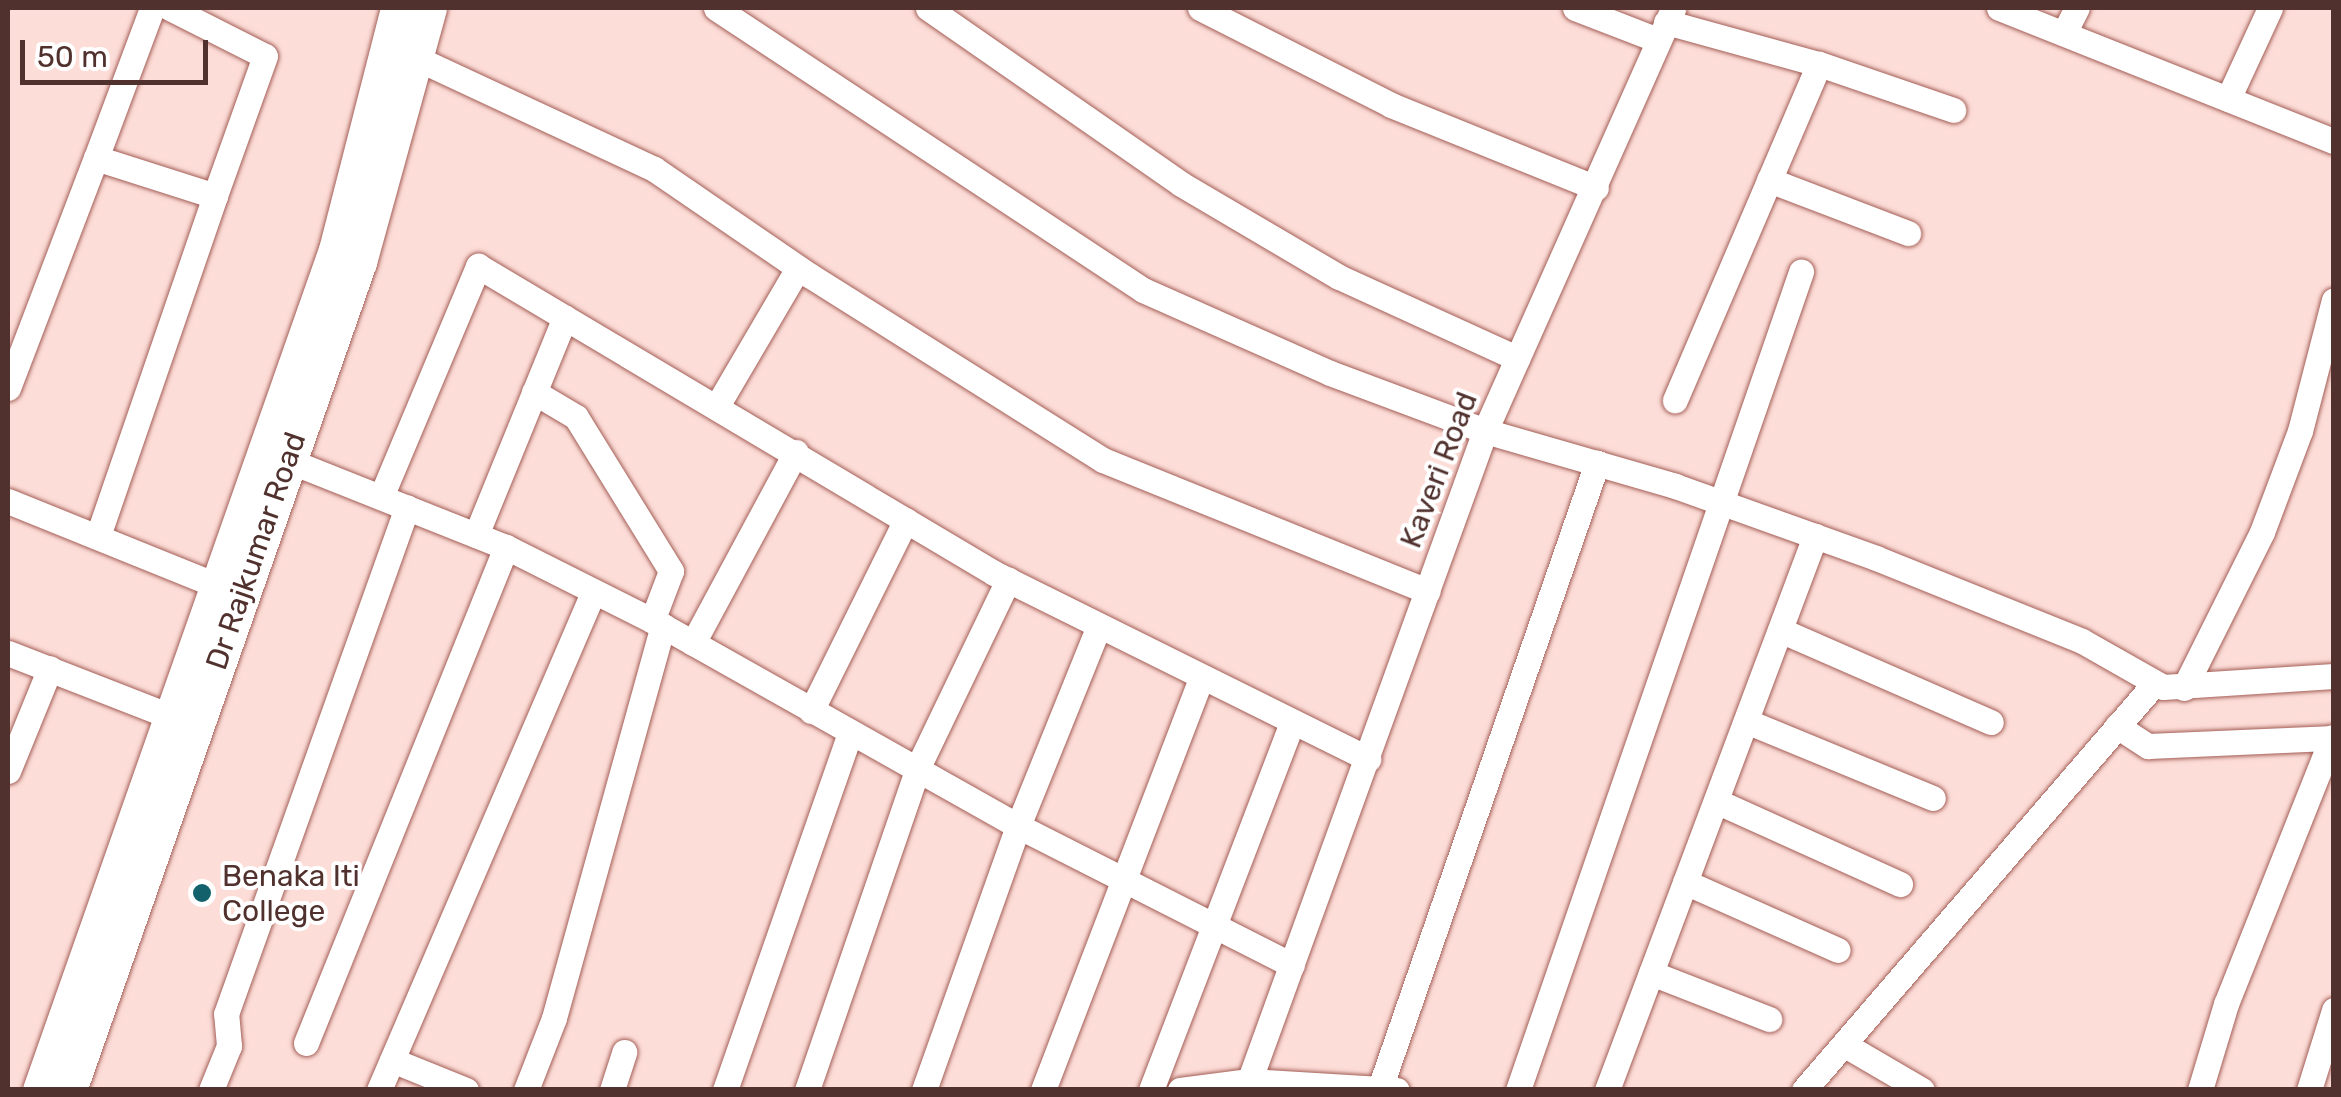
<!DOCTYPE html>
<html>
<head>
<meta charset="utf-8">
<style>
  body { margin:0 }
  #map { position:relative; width:2341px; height:1097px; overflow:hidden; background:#fdddd8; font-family:Rubik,sans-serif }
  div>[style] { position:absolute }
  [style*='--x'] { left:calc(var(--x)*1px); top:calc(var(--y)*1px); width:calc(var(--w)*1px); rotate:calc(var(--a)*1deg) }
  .roads { filter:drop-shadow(0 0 2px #a35e56) drop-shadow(0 0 2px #a35e56) }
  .minor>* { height:25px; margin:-12.5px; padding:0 12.5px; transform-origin:12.5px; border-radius:12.5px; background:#fff }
  .secondary>* { height:35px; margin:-17.5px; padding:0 17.5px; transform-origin:17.5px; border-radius:17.5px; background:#fff }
  .dots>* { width:28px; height:28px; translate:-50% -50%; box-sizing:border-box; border:5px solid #fff; border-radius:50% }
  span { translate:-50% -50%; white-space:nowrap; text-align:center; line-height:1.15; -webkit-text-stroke:8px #fff; paint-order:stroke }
  .street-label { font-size:30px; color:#50312e }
  .poi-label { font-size:30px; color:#50312e }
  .left { translate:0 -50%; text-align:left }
  .frame { position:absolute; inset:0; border:10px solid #50312e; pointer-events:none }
  .scale { position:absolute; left:20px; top:40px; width:188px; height:45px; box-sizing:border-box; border:5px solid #50312e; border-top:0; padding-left:12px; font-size:30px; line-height:35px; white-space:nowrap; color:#50312e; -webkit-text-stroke:8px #fff; paint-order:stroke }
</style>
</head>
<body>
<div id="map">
  <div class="roads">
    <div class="minor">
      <div style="--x:170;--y:8;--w:106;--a:26.8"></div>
      <div style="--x:265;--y:56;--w:149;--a:109.7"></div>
      <div style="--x:716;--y:8;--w:512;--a:33.44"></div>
      <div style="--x:1143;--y:290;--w:205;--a:23.9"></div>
      <div style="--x:1330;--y:373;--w:165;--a:20.5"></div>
      <div style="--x:1485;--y:431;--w:198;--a:16.1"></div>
      <div style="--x:1675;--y:486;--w:214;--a:19.7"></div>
      <div style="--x:1876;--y:558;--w:222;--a:21.9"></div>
      <div style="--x:2082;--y:641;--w:93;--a:29.6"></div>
      <div style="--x:2163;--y:687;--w:171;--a:-3.7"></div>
      <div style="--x:928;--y:8;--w:308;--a:34.8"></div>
      <div style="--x:1181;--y:184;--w:183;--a:30.5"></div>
      <div style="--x:1339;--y:277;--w:196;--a:24.5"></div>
      <div style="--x:1200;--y:8;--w:214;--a:26.9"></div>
      <div style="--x:1391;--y:105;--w:221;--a:22"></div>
      <div style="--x:1575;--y:8;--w:89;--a:21.1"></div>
      <div style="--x:1999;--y:8;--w:360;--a:21.7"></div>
      <div style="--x:1666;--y:22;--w:159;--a:15.4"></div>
      <div style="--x:1819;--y:64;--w:366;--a:113.2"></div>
      <div style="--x:2064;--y:33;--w:28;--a:-63"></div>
      <div style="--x:416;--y:58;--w:263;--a:25"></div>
      <div style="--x:654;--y:169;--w:188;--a:34.4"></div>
      <div style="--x:809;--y:275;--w:347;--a:32.2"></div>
      <div style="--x:1103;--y:460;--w:350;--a:22"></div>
      <div style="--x:1819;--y:64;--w:142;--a:18.9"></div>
      <div style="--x:2228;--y:99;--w:100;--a:-65.2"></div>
      <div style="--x:96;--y:158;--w:160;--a:-69.5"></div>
      <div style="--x:1769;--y:180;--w:149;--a:20.9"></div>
      <div style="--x:8;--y:388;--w:246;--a:-69.1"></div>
      <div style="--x:96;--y:158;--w:125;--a:17.7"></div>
      <div style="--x:215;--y:196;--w:356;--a:109"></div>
      <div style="--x:534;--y:392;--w:49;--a:30.8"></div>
      <div style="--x:576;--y:417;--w:181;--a:58.3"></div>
      <div style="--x:671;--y:571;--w:53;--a:110.8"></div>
      <div style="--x:717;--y:406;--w:160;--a:-59.6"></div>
      <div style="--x:277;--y:456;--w:246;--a:21.7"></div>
      <div style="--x:506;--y:547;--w:176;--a:26.7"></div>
      <div style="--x:663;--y:626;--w:407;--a:29.4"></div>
      <div style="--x:1018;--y:826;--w:307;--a:26.9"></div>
      <div style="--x:381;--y:497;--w:251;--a:-67.2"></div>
      <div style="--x:478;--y:266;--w:600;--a:30.75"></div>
      <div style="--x:994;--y:573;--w:418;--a:26.4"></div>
      <div style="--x:8;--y:501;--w:224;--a:22"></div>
      <div style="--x:476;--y:535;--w:235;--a:-67.8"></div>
      <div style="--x:1780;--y:630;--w:230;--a:23.6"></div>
      <div style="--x:693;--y:643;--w:217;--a:-61.7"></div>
      <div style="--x:8;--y:653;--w:190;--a:21.3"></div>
      <div style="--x:2184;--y:688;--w:174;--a:-63.4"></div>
      <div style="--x:2262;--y:532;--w:108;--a:-69.4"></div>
      <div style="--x:2300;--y:431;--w:135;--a:-75.5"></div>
      <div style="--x:811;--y:711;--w:213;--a:-63.6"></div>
      <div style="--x:1746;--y:721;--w:202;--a:22.4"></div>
      <div style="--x:2117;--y:726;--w:37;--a:33"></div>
      <div style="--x:2148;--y:746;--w:186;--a:-2.5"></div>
      <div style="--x:8;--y:771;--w:111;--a:-67.8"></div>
      <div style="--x:1716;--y:801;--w:202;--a:24.3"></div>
      <div style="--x:1685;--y:882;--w:167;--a:24"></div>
      <div style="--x:1651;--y:973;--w:127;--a:21.3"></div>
      <div style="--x:306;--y:1043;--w:535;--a:-68.04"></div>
      <div style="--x:1845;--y:1045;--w:89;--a:30.3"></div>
      <div style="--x:392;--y:1060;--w:80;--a:22.1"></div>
      <div style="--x:1380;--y:1088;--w:662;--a:-70.85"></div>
      <div style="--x:211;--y:1090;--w:48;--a:-67.8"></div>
      <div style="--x:229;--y:1046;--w:32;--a:-95"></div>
      <div style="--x:226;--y:1014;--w:538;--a:-70.35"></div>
      <div style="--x:379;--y:1090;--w:539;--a:-66.72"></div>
      <div style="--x:526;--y:1090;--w:77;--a:-68.7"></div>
      <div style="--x:554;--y:1018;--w:407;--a:-74.5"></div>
      <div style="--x:612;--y:1090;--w:40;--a:-72"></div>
      <div style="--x:725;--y:1090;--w:378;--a:-70.7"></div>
      <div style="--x:807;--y:1090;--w:342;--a:-71"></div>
      <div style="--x:918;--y:767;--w:208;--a:-64.3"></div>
      <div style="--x:924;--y:1090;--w:280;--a:-70.4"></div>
      <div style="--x:1018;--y:826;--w:214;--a:-68"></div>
      <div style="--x:1043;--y:1090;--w:439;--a:-69"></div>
      <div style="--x:1151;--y:1090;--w:393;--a:-69"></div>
      <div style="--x:1180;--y:1090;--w:70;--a:-7.4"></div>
      <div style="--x:1249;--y:1081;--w:148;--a:3.5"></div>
      <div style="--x:1246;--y:1090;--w:701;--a:-70.07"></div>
      <div style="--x:1485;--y:431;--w:463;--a:-66"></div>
      <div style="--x:1518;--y:1090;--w:866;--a:-70.92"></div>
      <div style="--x:1607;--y:1090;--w:592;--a:-69.42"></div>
      <div style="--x:1804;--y:1090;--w:537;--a:-49.23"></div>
      <div style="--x:2200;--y:1090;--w:90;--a:-73.2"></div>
      <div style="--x:2226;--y:1004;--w:287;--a:-68.3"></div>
      <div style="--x:2309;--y:1090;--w:84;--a:-72.6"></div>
    </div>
    <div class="secondary">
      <div style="--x:40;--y:1090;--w:891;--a:-70.59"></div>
      <div style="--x:336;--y:250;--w:250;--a:-75.6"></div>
      <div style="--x:69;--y:1090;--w:877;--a:-70.7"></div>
      <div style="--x:359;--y:262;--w:263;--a:-74.6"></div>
    </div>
  </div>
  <div class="dots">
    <div style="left:202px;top:893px;background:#13626b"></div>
  </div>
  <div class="street-label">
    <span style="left:1439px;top:470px;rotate:-69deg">Kaveri Road</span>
    <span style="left:256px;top:551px;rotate:-71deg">Dr Rajkumar Road</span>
  </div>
  <div class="poi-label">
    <span class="left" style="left:222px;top:893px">Benaka Iti<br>College</span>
  </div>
  <div class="frame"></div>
  <div class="scale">50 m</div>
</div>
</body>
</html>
